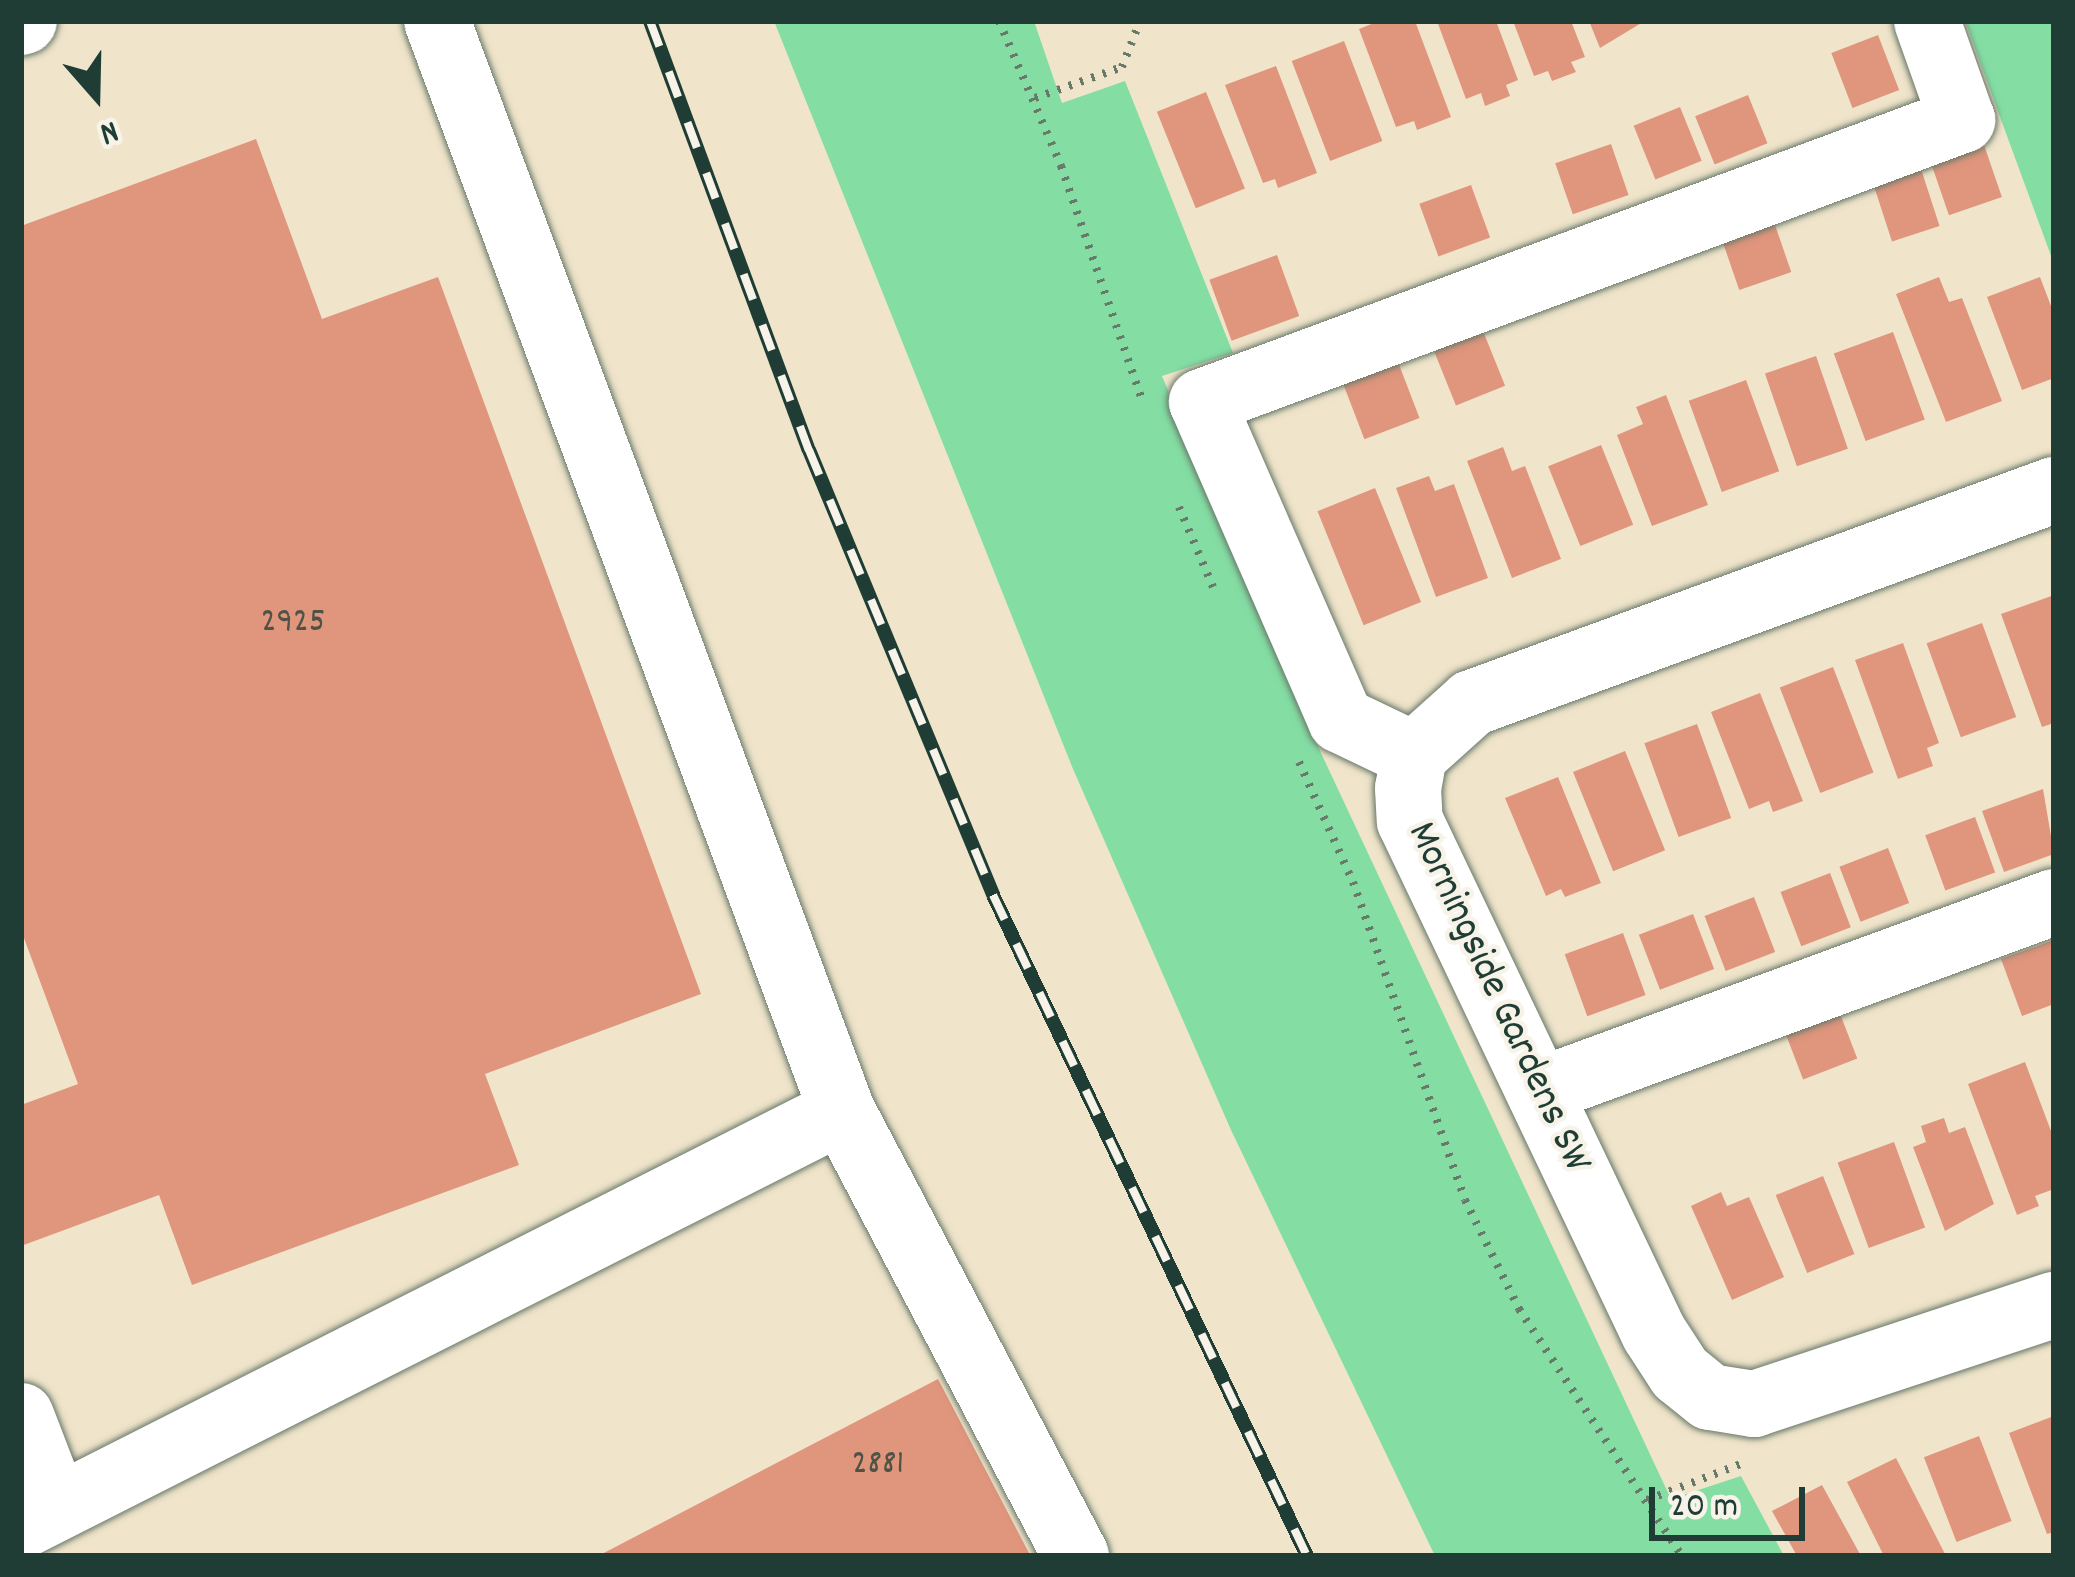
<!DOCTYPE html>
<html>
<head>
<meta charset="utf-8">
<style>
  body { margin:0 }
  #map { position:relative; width:2075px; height:1577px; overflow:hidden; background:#f0e5cb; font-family:Dekko,sans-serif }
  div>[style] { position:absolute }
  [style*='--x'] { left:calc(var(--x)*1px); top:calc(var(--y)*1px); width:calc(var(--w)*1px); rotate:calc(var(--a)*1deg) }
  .green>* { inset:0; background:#84dea4 }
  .building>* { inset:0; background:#e0957d; transform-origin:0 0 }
  .path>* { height:8px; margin-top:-4px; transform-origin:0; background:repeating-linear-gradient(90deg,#687869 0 3px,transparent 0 12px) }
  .roads { filter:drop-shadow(0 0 3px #687869) drop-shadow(0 0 3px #687869) }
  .minor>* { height:66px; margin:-33px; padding:0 33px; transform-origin:33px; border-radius:33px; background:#fff }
  .rail>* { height:14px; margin-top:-7px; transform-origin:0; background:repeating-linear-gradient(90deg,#f7f3e8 0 27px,#1f3d34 0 54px); box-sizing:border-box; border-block:3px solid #1f3d34 }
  span { translate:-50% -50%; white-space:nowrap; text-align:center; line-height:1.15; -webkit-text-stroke:9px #f7f3e8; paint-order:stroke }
  .number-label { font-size:36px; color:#4f5346 }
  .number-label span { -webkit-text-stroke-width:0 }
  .street-label { font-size:42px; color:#1f3d34 }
  .frame { position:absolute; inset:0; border:24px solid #1f3d34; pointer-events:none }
  .north { position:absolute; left:36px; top:36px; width:120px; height:120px; -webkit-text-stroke:9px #f7f3e8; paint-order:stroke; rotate:160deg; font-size:33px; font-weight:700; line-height:48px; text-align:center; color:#1f3d34 }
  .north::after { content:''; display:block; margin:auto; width:42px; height:54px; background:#1f3d34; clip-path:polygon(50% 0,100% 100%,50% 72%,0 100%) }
  .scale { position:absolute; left:1649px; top:1487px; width:156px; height:54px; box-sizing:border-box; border:6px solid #1f3d34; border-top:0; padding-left:15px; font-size:36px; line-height:42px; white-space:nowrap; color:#1f3d34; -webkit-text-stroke:9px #f7f3e8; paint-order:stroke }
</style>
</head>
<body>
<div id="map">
  <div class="green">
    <div style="clip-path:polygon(774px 21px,1034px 21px,1062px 103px,1125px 81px,1233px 353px,1162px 376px,1321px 753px,1671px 1499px,1741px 1476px,1784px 1556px,1435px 1556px,1231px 1130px,1073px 769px)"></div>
    <div style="clip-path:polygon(1965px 21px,2054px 21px,2054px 264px,2007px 136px)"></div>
  </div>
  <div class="building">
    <div style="clip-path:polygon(1379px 21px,1415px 21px,1451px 117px,1417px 130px,1414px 121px,1396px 127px,1359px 29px)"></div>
    <div style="clip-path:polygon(1437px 21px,1496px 21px,1518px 80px,1506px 85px,1510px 96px,1485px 106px,1481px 93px,1466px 99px)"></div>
    <div style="clip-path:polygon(1513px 21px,1571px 21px,1585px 57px,1571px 62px,1576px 72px,1552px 81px,1548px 71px,1534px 76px)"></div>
    <div style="clip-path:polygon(1589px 21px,1643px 21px,1643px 22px,1600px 48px)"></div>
    <div style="left:1878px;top:35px;width:59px;height:50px;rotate:69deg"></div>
    <div style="left:1344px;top:41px;width:107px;height:56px;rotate:69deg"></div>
    <div style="clip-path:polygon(1276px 66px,1317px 173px,1278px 188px,1275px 179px,1263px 183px,1225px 85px)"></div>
    <div style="left:1206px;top:92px;width:104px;height:53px;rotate:68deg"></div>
    <div style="left:1748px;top:95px;width:52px;height:57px;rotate:68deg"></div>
    <div style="left:1680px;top:107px;width:58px;height:50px;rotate:68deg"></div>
    <div style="clip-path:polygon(256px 139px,322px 319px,438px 277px,701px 994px,485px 1074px,519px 1165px,192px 1285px,159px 1195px,21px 1246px,21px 1105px,78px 1084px,21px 930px,21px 226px)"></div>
    <div style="left:1611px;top:144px;width:54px;height:59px;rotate:71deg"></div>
    <div style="left:1984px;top:145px;width:55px;height:56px;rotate:71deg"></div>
    <div style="left:1921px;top:169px;width:60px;height:50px;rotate:72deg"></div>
    <div style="left:1471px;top:185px;width:56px;height:55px;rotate:70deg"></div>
    <div style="left:1774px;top:222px;width:53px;height:55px;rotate:71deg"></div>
    <div style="left:1277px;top:255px;width:65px;height:72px;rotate:70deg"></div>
    <div style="clip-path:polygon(1939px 277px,1949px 302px,1962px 298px,2002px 401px,1946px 422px,1896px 294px)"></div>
    <div style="clip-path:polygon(2040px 277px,2054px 314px,2054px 378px,2022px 390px,1987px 297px)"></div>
    <div style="left:1483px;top:331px;width:59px;height:53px;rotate:68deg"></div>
    <div style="left:1893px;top:332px;width:93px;height:63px;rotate:70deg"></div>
    <div style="left:1816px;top:356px;width:98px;height:54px;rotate:71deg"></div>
    <div style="left:1398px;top:362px;width:60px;height:59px;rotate:69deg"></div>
    <div style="left:1746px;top:380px;width:97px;height:61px;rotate:70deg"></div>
    <div style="clip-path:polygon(1666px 395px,1708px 505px,1652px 526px,1617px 435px,1643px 424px,1636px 407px)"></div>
    <div style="left:1601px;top:445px;width:86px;height:57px;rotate:68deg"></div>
    <div style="clip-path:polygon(1503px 447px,1512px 471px,1525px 466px,1561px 559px,1512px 578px,1467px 461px)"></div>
    <div style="clip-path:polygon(1429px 476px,1435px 491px,1454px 484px,1488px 578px,1436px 597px,1396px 488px)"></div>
    <div style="left:1375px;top:488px;width:123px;height:62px;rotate:68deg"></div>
    <div style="clip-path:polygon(2054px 595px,2054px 723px,2042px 727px,2001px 614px)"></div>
    <div style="left:1982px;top:623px;width:100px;height:59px;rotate:70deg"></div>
    <div style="clip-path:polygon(1903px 643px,1939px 743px,1927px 748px,1933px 766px,1898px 779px,1855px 660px)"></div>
    <div style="left:1833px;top:667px;width:113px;height:57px;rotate:69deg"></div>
    <div style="clip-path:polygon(1760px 693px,1803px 801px,1773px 812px,1769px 801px,1749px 809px,1711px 712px)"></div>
    <div style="left:1697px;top:724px;width:100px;height:56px;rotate:70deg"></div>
    <div style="left:1625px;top:751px;width:107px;height:56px;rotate:68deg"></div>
    <div style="clip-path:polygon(1558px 777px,1601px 883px,1565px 897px,1561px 889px,1546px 896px,1505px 798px)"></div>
    <div style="clip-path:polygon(2043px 789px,2054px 854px,2004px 872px,1982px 811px)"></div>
    <div style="left:1975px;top:817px;width:59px;height:53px;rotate:70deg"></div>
    <div style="left:1888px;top:848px;width:59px;height:52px;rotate:69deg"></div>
    <div style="left:1830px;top:873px;width:58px;height:53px;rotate:69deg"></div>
    <div style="left:1754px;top:897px;width:59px;height:53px;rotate:69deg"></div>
    <div style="left:1693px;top:914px;width:59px;height:58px;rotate:69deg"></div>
    <div style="left:1623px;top:933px;width:66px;height:62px;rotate:70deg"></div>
    <div style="clip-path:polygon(2054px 940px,2054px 1004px,2022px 1016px,2001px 959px)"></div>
    <div style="left:1839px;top:1011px;width:51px;height:58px;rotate:69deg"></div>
    <div style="clip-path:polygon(2025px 1062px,2054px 1139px,2054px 1189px,2035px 1196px,2039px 1206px,2017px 1215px,1968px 1084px)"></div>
    <div style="clip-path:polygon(1944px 1118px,1949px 1133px,1965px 1127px,1994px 1204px,1945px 1231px,1913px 1147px,1926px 1142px,1921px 1126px)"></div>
    <div style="left:1894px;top:1142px;width:91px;height:60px;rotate:70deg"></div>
    <div style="left:1823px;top:1176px;width:84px;height:51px;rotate:68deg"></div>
    <div style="clip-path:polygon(1721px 1192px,1727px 1206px,1749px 1197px,1784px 1277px,1732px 1300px,1691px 1206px)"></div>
    <div style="clip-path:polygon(938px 1379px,1029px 1553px,1022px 1556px,598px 1556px)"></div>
    <div style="clip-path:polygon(2054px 1416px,2054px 1532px,2047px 1534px,2009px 1433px)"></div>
    <div style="left:1979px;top:1436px;width:91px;height:59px;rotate:69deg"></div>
    <div style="clip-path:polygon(1896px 1458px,1946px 1556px,1884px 1556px,1847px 1482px)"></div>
    <div style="clip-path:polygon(1822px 1485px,1861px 1556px,1797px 1556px,1772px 1511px)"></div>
  </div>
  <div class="path">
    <div style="--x:999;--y:21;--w:158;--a:66.8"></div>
    <div style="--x:1061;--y:166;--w:251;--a:70.9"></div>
    <div style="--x:1035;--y:98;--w:92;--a:-19.6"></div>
    <div style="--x:1122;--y:67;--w:49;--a:-68.6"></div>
    <div style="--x:1179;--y:507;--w:87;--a:67"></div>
    <div style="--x:1299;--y:762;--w:132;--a:65.8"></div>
    <div style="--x:1353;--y:882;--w:337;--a:70.6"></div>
    <div style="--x:1465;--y:1200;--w:122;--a:63.6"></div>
    <div style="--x:1519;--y:1309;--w:296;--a:56.6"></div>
    <div style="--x:1647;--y:1500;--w:101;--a:-21"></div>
  </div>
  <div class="roads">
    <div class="minor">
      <div style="--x:21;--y:22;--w:3;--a:-18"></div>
      <div style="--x:2054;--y:490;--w:620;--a:159.9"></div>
      <div style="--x:1472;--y:703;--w:78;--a:138.1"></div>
      <div style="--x:1414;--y:755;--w:34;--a:100"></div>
      <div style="--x:1408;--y:788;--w:33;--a:87"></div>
      <div style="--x:1410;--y:821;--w:567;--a:64.52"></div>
      <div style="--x:1654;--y:1333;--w:48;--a:57"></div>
      <div style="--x:1680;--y:1373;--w:38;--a:39"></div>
      <div style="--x:1710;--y:1397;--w:45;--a:9"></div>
      <div style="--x:1754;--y:1404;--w:316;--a:-18.3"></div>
      <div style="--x:1414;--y:755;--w:81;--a:-154.4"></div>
      <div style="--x:1341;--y:720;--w:347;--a:-113.6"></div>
      <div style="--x:1202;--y:402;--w:811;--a:-20.36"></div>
      <div style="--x:1962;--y:120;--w:105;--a:-109.5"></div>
      <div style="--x:1539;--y:1091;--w:549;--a:-20.15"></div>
      <div style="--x:842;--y:1111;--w:503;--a:62.26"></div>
      <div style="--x:21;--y:1416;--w:97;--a:69"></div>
      <div style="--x:21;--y:1526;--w:920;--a:-26.82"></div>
      <div style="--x:842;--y:1111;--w:1163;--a:-110.38"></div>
    </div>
  </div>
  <div class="rail">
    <div style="--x:650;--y:21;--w:458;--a:69.7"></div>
    <div style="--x:809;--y:450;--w:482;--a:67.5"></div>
    <div style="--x:993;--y:895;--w:732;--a:64.59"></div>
  </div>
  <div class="number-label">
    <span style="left:293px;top:624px">2925</span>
    <span style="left:878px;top:1466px">2881</span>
  </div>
  <div class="street-label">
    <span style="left:1497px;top:998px;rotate:65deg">Morningside Gardens SW</span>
  </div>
  <div class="frame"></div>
  <div class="north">N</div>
  <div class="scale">20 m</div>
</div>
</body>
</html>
